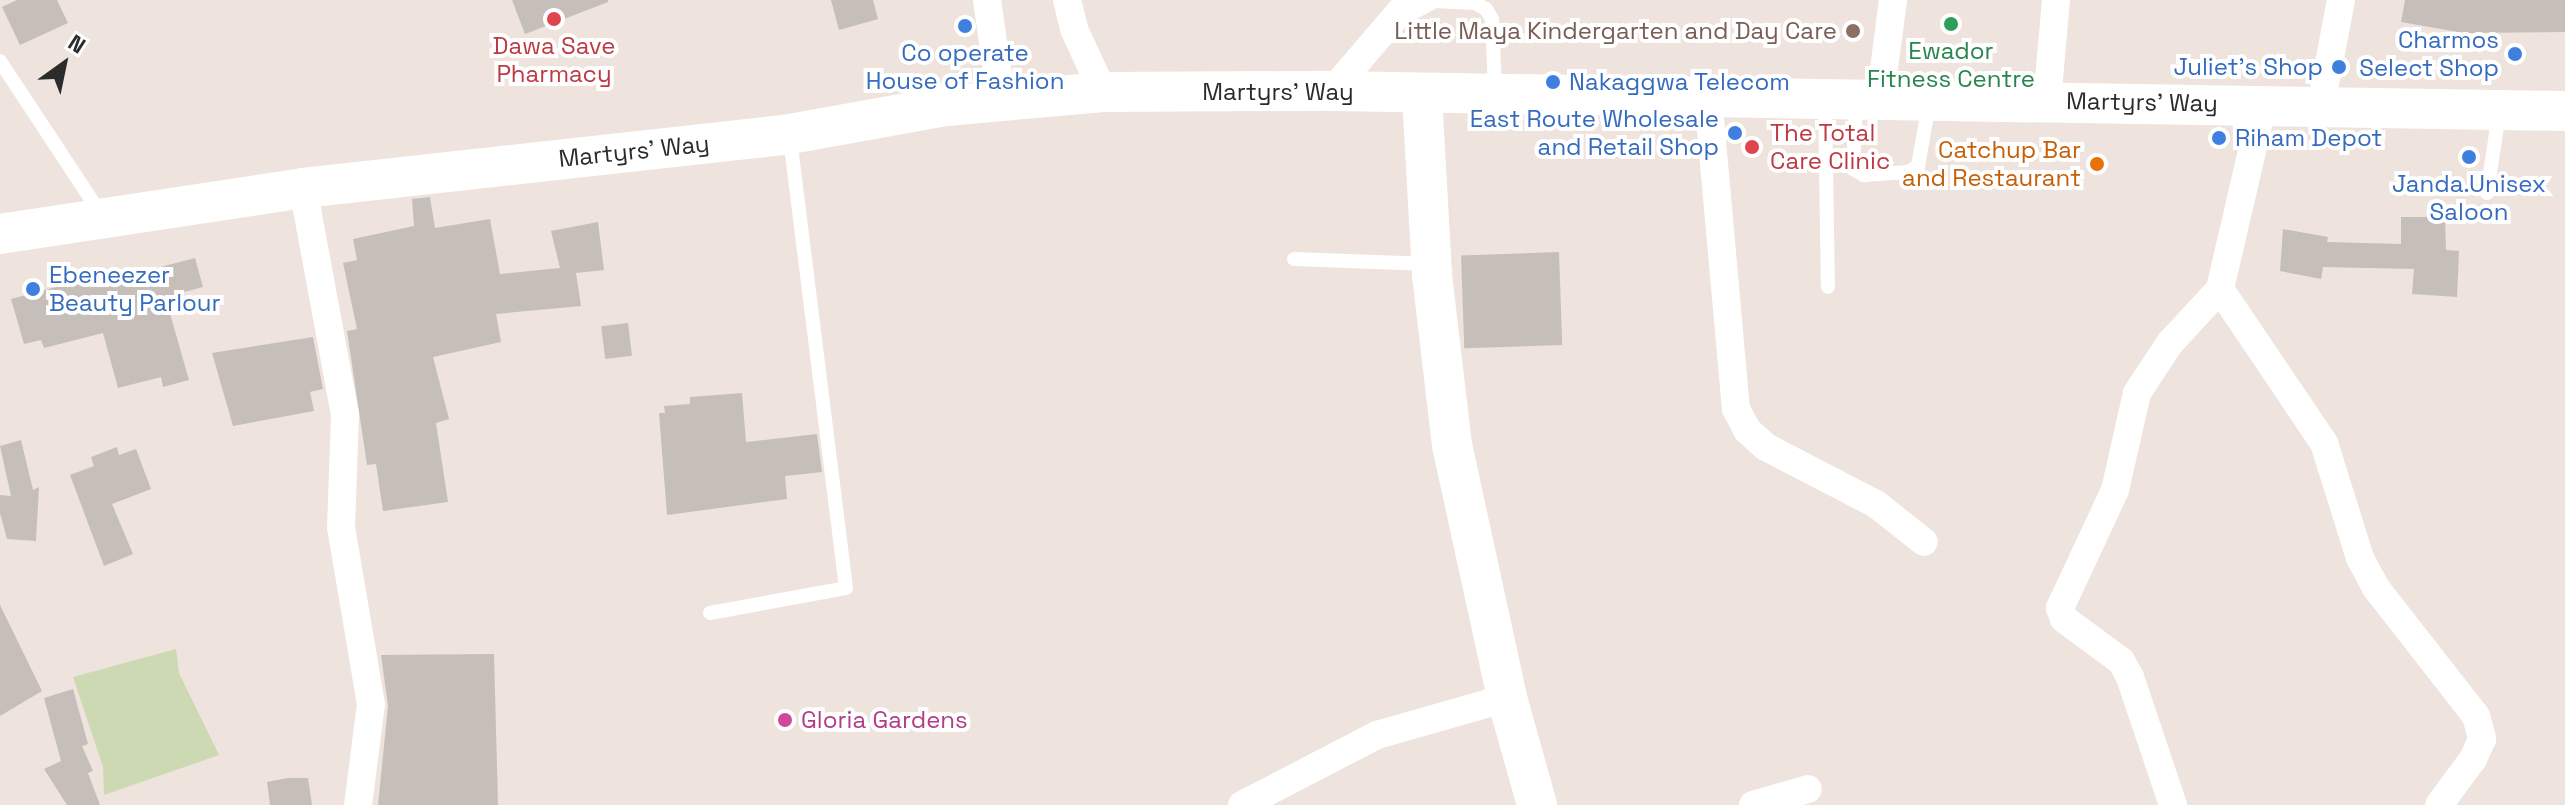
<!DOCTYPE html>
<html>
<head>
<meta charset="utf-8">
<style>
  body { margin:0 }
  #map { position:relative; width:2565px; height:805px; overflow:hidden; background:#eee3dd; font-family:"Space Grotesk",sans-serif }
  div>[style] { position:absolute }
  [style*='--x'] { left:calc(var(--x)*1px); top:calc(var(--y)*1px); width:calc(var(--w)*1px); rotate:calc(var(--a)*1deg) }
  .cemetery>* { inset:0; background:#cdd9b3 }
  .building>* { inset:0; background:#c6bfb9; transform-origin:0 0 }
  .lane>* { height:14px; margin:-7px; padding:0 7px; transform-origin:7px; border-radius:7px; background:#fff }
  .street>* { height:28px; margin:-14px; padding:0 14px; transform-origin:14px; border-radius:14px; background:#fff }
  .secondary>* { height:40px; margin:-20px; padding:0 20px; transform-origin:20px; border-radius:20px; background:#fff }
  .dots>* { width:22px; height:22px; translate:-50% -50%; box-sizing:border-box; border:4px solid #fff; border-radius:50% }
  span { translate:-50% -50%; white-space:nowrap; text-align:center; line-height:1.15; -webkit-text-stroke:8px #fff; paint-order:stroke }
  .education-label { font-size:24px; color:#785e54 }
  .right { translate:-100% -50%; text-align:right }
  .shop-label { font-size:24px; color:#366cbe }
  .left { translate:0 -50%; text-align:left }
  .health-label { font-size:24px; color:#be3a42 }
  .leisure-label { font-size:24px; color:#27864d }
  .street-label { font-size:24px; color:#2b2b2b }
  .food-label { font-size:24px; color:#c56008 }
  .hotel-label { font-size:24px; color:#b23c85 }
  .north { position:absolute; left:24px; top:24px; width:80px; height:80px; -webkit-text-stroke:6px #fff; paint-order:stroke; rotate:33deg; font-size:22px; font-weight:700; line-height:32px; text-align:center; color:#2b2b2b }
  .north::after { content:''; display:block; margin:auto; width:28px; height:36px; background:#2b2b2b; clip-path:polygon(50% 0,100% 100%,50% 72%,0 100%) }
</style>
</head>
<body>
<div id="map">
  <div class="cemetery">
    <div style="clip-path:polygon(176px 649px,179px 673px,219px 755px,104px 795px,103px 767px,73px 677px)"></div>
  </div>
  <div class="building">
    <div style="clip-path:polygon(17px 0,57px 0,68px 23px,20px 45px,2px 7px)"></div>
    <div style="clip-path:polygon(512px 0,608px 0,608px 2px,525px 34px)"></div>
    <div style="clip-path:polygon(831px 0,873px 0,878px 19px,839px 30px)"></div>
    <div style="clip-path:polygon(2405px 0,2565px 0,2565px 32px,2464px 33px,2401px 22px)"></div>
    <div style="clip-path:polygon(430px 197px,435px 228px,490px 219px,500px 274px,560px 268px,551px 231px,598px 222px,604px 270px,576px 273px,581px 306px,496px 314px,501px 342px,433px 357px,449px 419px,436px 423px,448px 502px,383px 511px,376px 464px,367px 465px,347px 331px,357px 329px,343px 263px,357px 260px,353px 239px,414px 226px,412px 199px)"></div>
    <div style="clip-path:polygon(2401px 217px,2445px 217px,2446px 250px,2459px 251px,2457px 297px,2412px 294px,2414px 269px,2323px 267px,2321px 279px,2280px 271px,2283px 229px,2328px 237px,2327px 242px,2401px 244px)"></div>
    <div style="left:1559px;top:252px;width:93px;height:98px;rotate:88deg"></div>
    <div style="clip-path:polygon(195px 258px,203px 287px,173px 295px,177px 308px,169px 310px,189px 380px,163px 387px,161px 377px,118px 388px,103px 333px,44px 348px,41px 340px,24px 344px,11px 299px,128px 268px,130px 275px)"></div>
    <div style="left:628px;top:323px;width:33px;height:27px;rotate:83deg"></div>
    <div style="clip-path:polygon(313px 337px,323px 389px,310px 392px,314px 411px,233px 426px,212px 353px)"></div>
    <div style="clip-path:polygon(742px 393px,746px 442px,817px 434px,822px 472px,785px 476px,787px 499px,667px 515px,659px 413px,665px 413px,664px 406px,690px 404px,690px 397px)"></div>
    <div style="clip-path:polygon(21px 440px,33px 490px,39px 487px,36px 541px,7px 539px,0 513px,0 495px,11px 496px,0 446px)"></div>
    <div style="clip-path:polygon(117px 447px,119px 455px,136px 449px,151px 489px,112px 504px,133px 554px,104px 566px,70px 475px,94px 466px,91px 457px)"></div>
    <div style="clip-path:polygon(0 605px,42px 691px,0 716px)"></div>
    <div style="clip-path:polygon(494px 654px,498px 805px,378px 805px,388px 706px,381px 655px)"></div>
    <div style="clip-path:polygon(73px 689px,88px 744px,82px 746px,93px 771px,88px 773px,100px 805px,67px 805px,44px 769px,61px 761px,44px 698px)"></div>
    <div style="clip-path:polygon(288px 778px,308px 778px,312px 805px,270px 805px,267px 782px)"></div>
  </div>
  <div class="lane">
    <div style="--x:1407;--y:16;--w:32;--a:-28"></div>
    <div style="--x:1435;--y:1;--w:40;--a:2.9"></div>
    <div style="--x:1475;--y:3;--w:13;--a:29"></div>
    <div style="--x:1486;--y:9;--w:12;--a:59"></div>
    <div style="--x:1492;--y:19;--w:72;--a:87.6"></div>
    <div style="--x:0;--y:61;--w:183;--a:56.6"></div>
    <div style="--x:1825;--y:102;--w:185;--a:89.1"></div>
    <div style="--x:1856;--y:103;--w:66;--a:92.6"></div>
    <div style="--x:1853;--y:169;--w:13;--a:29"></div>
    <div style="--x:1864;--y:175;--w:44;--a:-3.9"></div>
    <div style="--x:1908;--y:172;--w:12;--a:-31"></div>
    <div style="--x:1918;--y:166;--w:63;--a:-79.9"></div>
    <div style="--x:2487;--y:193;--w:80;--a:-81.4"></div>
    <div style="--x:1294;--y:259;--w:135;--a:2.1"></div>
    <div style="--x:710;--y:613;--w:138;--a:-10.4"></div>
    <div style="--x:846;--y:588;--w:454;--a:-97.1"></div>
  </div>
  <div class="street">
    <div style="--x:987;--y:0;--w:105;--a:81.8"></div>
    <div style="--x:1067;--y:0;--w:30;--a:76"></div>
    <div style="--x:1074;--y:29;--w:69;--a:65.3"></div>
    <div style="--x:1332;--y:91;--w:120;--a:-49.4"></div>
    <div style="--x:1708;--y:96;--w:314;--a:84.9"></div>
    <div style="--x:1736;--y:409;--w:24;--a:62"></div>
    <div style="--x:1747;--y:430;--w:25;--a:42"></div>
    <div style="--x:1766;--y:447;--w:124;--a:27.4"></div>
    <div style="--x:1876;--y:504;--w:61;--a:38.4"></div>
    <div style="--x:1880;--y:99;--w:100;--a:-82.5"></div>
    <div style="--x:2047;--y:101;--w:101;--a:-84.9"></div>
    <div style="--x:2263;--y:104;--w:190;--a:103.1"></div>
    <div style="--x:2220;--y:289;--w:186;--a:56"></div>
    <div style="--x:2324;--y:443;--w:121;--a:72.6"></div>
    <div style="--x:2360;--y:558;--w:34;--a:62"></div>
    <div style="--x:2376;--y:588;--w:162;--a:52"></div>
    <div style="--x:2476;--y:716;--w:24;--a:75"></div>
    <div style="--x:2482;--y:739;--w:22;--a:114"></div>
    <div style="--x:2473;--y:759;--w:57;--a:126.5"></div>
    <div style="--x:2321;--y:105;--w:107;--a:-79.2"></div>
    <div style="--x:303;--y:188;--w:230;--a:79.5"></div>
    <div style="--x:345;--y:414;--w:113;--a:92"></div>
    <div style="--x:341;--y:527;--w:180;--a:80.4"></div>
    <div style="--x:371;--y:704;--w:102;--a:97.3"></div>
    <div style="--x:1242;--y:805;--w:152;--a:-27.4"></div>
    <div style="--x:1377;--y:735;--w:135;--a:-15.9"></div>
    <div style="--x:1753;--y:805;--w:57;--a:-16.2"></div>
    <div style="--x:2173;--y:805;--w:135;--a:-108.6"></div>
    <div style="--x:2130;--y:677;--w:18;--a:-119"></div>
    <div style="--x:2121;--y:661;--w:71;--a:-143.6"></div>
    <div style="--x:2064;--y:619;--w:12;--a:-110"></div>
    <div style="--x:2060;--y:608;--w:130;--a:-65"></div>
    <div style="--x:2115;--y:490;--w:99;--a:-77.2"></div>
    <div style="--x:2137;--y:393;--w:60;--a:-56.6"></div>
    <div style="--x:2170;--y:343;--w:74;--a:-47.2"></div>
  </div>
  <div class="secondary">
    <div style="--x:1422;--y:95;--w:180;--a:86.8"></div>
    <div style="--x:1432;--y:275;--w:171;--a:83.3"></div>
    <div style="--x:1452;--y:445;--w:259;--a:77.7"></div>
    <div style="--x:1507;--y:698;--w:111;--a:74.3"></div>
    <div style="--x:0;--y:234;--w:306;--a:-8.6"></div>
    <div style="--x:303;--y:188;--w:490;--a:-6.3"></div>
    <div style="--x:790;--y:134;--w:158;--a:-10.2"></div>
    <div style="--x:946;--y:106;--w:158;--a:-5.1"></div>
    <div style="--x:1103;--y:92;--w:229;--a:-0.3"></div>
    <div style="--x:1332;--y:91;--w:1233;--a:0.93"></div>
  </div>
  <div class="dots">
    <div style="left:554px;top:19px;background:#e0444e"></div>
    <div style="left:1951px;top:24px;background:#2e9e5b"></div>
    <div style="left:965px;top:26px;background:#3f7fe0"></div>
    <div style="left:1853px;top:31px;background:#8d6e63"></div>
    <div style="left:2515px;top:54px;background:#3f7fe0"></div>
    <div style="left:2339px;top:67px;background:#3f7fe0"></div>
    <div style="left:1553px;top:82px;background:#3f7fe0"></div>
    <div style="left:1735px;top:133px;background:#3f7fe0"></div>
    <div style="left:2219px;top:138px;background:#3f7fe0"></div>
    <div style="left:1752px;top:147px;background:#e0444e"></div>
    <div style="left:2469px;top:157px;background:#3f7fe0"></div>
    <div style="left:2097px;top:164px;background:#e8710a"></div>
    <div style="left:33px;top:289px;background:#3f7fe0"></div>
    <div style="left:785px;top:720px;background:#d1479c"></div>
  </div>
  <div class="education-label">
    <span class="right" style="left:1837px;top:31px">Little Maya Kindergarten and Day Care</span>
  </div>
  <div class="shop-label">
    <span class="right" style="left:2499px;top:54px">Charmos<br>Select Shop</span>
    <span style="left:965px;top:67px">Co operate<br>House of Fashion</span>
    <span class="right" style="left:2323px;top:67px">Juliet's Shop</span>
    <span class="left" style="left:1569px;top:82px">Nakaggwa Telecom</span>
    <span class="right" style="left:1719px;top:133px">East Route Wholesale<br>and Retail Shop</span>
    <span class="left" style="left:2235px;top:138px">Riham Depot</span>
    <span style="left:2469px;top:198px">Janda.Unisex<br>Saloon</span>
    <span class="left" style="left:49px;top:289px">Ebeneezer<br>Beauty Parlour</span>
  </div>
  <div class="health-label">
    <span style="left:554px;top:60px">Dawa Save<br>Pharmacy</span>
    <span class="left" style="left:1770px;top:147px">The Total<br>Care Clinic</span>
  </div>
  <div class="leisure-label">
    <span style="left:1951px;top:65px">Ewador<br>Fitness Centre</span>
  </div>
  <div class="street-label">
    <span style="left:1278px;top:92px">Martyrs' Way</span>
    <span style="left:2142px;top:102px;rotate:1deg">Martyrs' Way</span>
    <span style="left:634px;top:151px;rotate:-6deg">Martyrs' Way</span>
  </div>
  <div class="food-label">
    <span class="right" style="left:2081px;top:164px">Catchup Bar<br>and Restaurant</span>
  </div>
  <div class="hotel-label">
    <span class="left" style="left:801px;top:720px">Gloria Gardens</span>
  </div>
  <div class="north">N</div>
</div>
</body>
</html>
